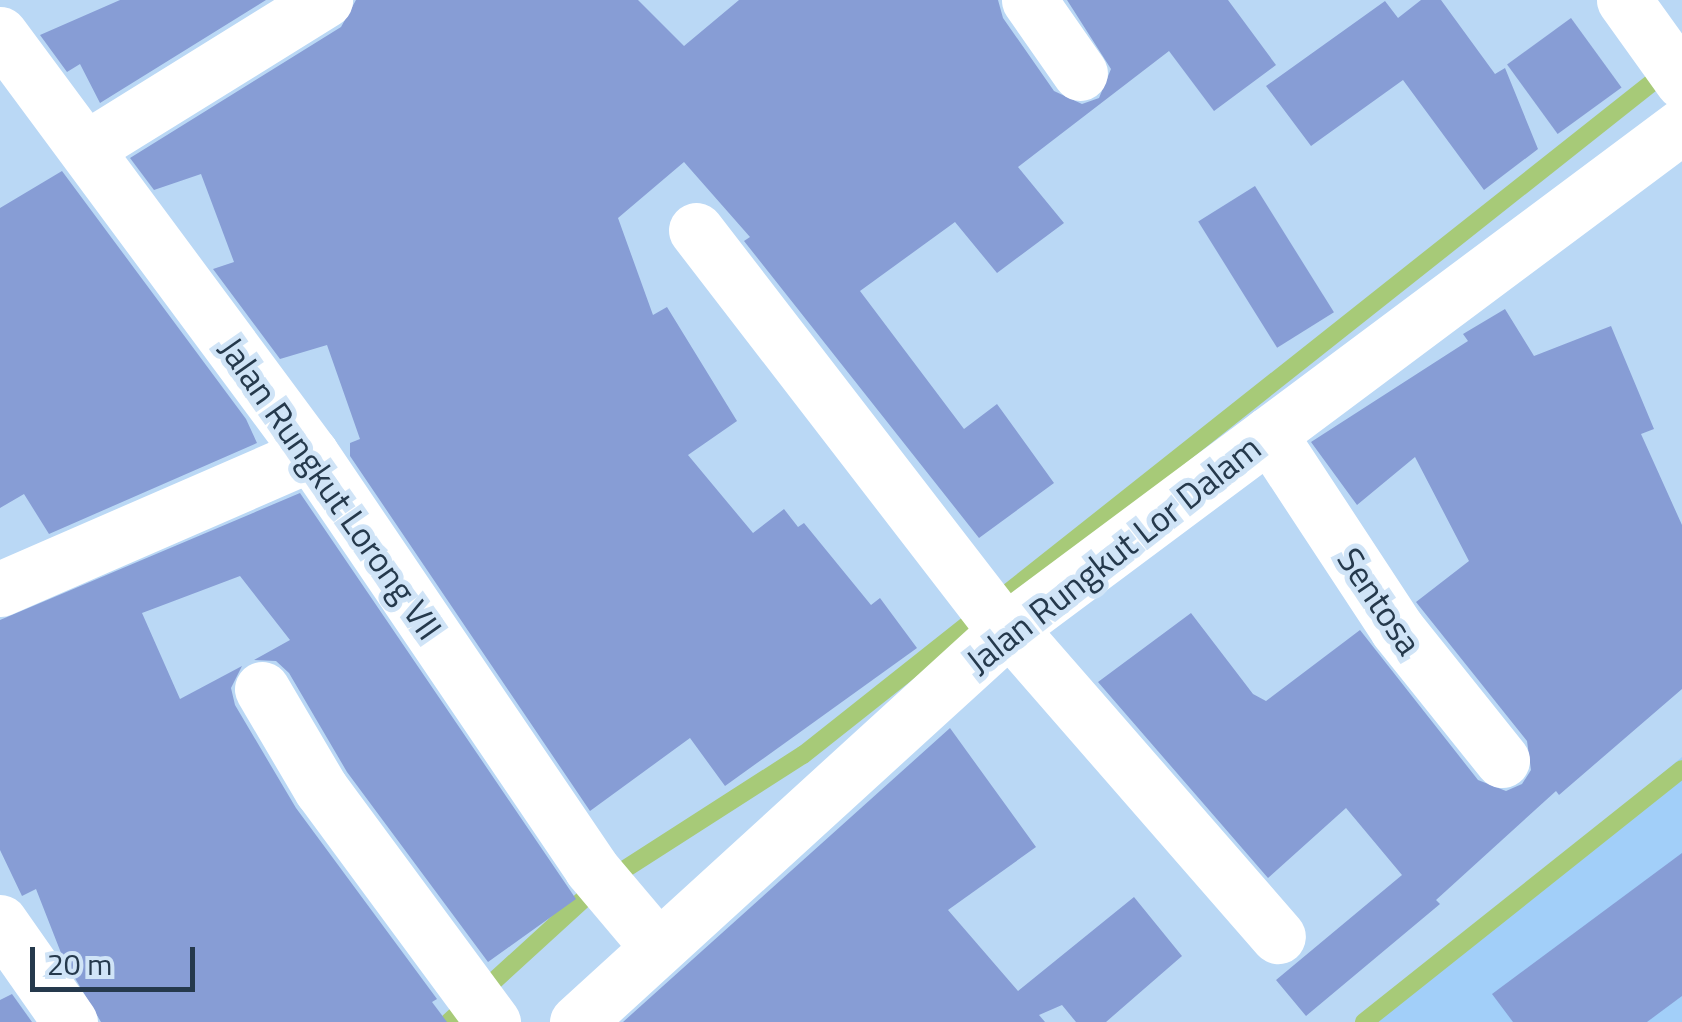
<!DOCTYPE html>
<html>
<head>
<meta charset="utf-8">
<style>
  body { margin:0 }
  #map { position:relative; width:1682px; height:1022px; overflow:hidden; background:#bad8f5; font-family:"Titillium Web",sans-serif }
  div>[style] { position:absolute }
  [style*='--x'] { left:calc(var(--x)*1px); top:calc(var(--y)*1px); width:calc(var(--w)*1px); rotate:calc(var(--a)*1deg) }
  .built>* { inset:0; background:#a2cff9 }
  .stream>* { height:18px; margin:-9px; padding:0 9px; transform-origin:9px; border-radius:9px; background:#a7ca78 }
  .building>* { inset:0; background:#879dd5; transform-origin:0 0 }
  .street>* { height:55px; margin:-27.5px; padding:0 27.5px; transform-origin:27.5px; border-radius:27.5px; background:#fff }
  span { translate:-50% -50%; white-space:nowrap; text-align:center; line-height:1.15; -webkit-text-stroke:10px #d0e4f7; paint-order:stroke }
  .street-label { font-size:35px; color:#25394c }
  .scale { position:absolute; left:30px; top:947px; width:165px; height:45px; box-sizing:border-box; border:5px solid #25394c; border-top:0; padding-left:12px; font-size:30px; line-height:35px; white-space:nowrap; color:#25394c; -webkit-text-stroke:8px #d0e4f7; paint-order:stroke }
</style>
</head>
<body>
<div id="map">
  <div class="built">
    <div style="clip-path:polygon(1682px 757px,1682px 1022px,1365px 1022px)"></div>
  </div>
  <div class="stream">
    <div style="--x:449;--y:1022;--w:200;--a:-42.4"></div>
    <div style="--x:597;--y:887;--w:245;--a:-32.7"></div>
    <div style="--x:803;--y:755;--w:1105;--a:-38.38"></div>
    <div style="--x:1364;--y:1022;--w:406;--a:-38.5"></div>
  </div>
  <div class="building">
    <div style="clip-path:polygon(120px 0,266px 0,100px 103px,80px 64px,67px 72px,40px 35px)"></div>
    <div style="clip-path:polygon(356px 0,638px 0,684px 46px,739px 0,998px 0,1003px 18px,1054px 91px,1082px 104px,1099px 98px,1111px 69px,1067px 0,1228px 0,1276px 65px,1214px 111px,1169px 51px,1018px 167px,1064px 223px,997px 273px,955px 222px,860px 291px,964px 429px,997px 404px,1054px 483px,979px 538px,744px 241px,750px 237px,684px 162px,618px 218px,653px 315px,667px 307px,737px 421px,688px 455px,753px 533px,784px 509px,798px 527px,804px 523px,871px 605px,880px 598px,917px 648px,725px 786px,690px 738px,590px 811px,350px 456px,350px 443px,360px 439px,327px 345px,280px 359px,213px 269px,234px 262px,201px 174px,154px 190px,130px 158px,341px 27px)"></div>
    <div style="clip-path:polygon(1421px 0,1441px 0,1495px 74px,1505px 68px,1538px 149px,1484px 190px,1403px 80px,1311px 146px,1266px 86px,1385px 1px,1398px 18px)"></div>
    <div style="left:1571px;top:18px;width:86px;height:79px;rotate:54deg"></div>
    <div style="clip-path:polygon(62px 171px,246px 419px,257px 443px,49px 534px,24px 494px,0 508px,0 208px)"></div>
    <div style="left:1255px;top:186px;width:149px;height:67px;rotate:58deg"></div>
    <div style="clip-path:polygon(1505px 309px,1534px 356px,1611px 326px,1654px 429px,1641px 434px,1682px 525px,1682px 689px,1559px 795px,1556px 791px,1436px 900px,1440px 904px,1306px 1016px,1276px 980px,1402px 875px,1346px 808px,1268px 878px,1098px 682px,1191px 613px,1253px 694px,1266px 701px,1360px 630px,1478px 780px,1506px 791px,1522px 784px,1531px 770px,1527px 741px,1416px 602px,1469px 561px,1415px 457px,1357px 505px,1311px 442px,1468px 341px,1463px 334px)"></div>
    <div style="clip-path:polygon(300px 493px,576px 899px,488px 962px,347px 772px,289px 673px,276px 661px,254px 660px,290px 640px,240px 576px,142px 613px,180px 699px,242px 666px,231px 688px,235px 705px,296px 808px,437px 999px,432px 1002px,447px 1022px,101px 1022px,63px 958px,36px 889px,22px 896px,0 850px,0 620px)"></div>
    <div style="clip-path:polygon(950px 728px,1036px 847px,948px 910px,1018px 991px,1134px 897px,1182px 956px,1106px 1022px,1076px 1022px,1062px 1005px,1039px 1015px,1045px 1022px,623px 1022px)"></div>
    <div style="clip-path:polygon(1682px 853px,1682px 996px,1647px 1022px,1513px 1022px,1492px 994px)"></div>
    <div style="clip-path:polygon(12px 994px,32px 1022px,0 1022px,0 1000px)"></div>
  </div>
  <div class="street">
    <div style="--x:1029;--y:0;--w:89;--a:55.1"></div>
    <div style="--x:1624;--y:0;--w:100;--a:54.4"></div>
    <div style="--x:0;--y:34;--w:523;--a:53.48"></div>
    <div style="--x:311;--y:454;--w:500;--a:55.9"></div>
    <div style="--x:591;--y:868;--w:101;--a:49.8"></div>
    <div style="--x:88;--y:147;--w:279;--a:-31.8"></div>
    <div style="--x:696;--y:230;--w:506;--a:52.38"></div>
    <div style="--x:1269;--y:434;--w:233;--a:56.7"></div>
    <div style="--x:1397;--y:629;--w:168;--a:51.3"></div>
    <div style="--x:0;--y:589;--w:339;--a:-23.5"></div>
    <div style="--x:1009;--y:628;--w:409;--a:48.9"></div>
    <div style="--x:262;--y:689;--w:116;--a:59.5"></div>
    <div style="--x:321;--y:789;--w:290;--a:53.6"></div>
    <div style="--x:0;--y:922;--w:122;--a:55"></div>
    <div style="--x:577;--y:1022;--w:585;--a:-42.37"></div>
    <div style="--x:1009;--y:628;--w:840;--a:-36.72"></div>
  </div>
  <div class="street-label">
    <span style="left:331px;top:488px;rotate:55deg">Jalan Rungkut Lorong VII</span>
    <span style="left:1113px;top:554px;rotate:-38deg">Jalan Rungkut Lor Dalam</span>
    <span style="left:1380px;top:601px;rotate:56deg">Sentosa</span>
  </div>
  <div class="scale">20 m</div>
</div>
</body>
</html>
